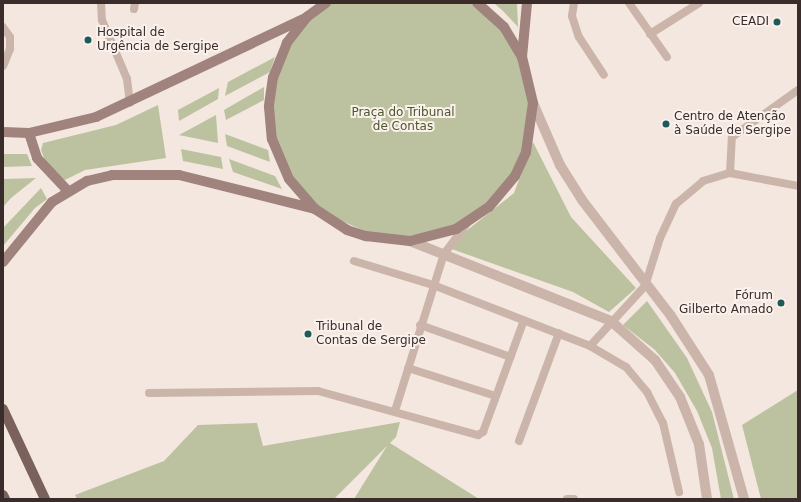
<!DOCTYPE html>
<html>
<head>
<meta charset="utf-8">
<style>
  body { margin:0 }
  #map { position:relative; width:801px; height:502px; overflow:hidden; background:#f3e7df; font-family:"DejaVu Sans",sans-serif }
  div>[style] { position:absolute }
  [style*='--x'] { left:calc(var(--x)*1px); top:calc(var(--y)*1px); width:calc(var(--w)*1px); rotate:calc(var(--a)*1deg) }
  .green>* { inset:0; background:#bcc29f }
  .lane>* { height:8px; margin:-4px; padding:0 4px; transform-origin:4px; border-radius:4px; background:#cbb5aa }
  .street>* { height:10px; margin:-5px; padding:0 5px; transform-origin:5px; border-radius:5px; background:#cbb5aa }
  .secondary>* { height:10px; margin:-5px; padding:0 5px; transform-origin:5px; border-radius:5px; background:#9f837c }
  .primary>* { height:10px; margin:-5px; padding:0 5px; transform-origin:5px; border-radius:5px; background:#7b615b }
  .dots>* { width:11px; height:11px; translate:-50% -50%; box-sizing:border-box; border:2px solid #faf1ec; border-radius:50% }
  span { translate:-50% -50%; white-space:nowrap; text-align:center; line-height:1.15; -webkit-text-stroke:4px #faf1ec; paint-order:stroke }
  .poi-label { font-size:12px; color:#392c2a }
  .right { translate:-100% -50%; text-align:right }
  .left { translate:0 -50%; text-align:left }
  .park-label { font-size:12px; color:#4e572d }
  .frame { position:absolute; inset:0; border:4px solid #392c2a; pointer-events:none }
</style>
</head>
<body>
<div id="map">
  <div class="green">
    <div style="clip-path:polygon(326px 3px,477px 3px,504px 27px,529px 74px,531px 135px,503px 193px,456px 229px,385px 240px,315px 209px,299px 193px,272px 139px,269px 107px,287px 43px)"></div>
    <div style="clip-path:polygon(494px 3px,517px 3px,518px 27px,503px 11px)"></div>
    <div style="clip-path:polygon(275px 57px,270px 72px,225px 96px,228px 82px)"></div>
    <div style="clip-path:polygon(264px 87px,264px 100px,226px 120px,224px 110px)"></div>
    <div style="clip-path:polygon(219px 88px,218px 99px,179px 121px,178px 110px)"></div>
    <div style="clip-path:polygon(158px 105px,166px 158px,85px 170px,65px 180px,54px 175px,46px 163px,41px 150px,43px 143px,116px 125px)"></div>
    <div style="clip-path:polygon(216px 115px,218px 143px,179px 135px)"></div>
    <div style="clip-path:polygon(225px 134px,268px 150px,270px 162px,227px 146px)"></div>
    <div style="clip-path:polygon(533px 142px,571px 217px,636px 288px,609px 312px,573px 292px,446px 247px,514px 193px)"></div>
    <div style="clip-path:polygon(181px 149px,221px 157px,223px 169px,183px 161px)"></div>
    <div style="clip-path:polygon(3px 154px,27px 154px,32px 166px,3px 167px)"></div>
    <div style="clip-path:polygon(229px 159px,275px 176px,282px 189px,233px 172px)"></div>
    <div style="clip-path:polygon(36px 178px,11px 198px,3px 207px,3px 179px)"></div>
    <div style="clip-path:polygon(41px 188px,47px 199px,35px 208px,3px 246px,3px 228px)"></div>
    <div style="clip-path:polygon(647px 301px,687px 358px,712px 412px,734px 499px,721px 499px,712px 448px,697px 411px,675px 373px,655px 350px,623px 325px)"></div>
    <div style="clip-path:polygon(798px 390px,798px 499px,761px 499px,742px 425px)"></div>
    <div style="clip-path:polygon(400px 422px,396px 437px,390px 443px,479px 499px,354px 499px,387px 446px,334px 499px,77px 499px,75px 495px,164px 461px,198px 425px,257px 423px,263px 446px)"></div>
  </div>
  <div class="lane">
    <div style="--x:101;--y:3;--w:17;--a:87"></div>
    <div style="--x:102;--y:20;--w:64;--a:67"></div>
    <div style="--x:127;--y:79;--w:24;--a:83"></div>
    <div style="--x:574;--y:3;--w:13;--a:99"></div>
    <div style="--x:572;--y:16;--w:22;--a:72"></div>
    <div style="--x:579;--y:37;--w:45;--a:56.7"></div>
    <div style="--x:629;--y:3;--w:66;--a:54.9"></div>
    <div style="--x:134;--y:9;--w:6;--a:-81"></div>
    <div style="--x:3;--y:27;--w:12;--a:55"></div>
    <div style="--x:10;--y:37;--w:12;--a:90"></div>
    <div style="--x:10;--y:49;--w:18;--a:112"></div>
    <div style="--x:650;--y:34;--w:58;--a:-32.3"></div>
    <div style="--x:730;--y:173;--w:36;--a:-87"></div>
    <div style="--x:732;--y:137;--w:81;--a:-35.5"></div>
    <div style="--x:354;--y:261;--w:83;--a:16.9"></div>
    <div style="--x:433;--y:285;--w:168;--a:21.2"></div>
    <div style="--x:590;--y:346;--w:42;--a:30.3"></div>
    <div style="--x:626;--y:367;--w:33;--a:50"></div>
    <div style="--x:647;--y:392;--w:35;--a:63"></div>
    <div style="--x:663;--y:423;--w:71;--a:76.9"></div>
    <div style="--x:420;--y:325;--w:96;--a:19.4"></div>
    <div style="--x:590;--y:346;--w:81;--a:-47.5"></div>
    <div style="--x:645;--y:286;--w:50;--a:-72.6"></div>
    <div style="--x:660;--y:238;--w:38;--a:-65"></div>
    <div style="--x:676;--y:204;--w:35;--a:-40"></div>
    <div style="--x:703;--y:181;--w:28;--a:-17"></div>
    <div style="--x:730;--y:173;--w:69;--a:10.8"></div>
    <div style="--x:408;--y:368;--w:92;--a:17.7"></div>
    <div style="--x:149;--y:393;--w:169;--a:-0.7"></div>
    <div style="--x:318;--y:391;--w:166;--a:15.4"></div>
    <div style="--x:478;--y:435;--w:6;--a:-31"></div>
    <div style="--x:483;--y:432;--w:119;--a:-69.9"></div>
    <div style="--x:395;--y:411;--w:164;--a:-72.7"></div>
    <div style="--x:444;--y:254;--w:38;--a:-53"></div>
    <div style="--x:519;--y:441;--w:115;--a:-69.7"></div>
    <div style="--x:567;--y:499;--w:7;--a:0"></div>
  </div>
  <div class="street">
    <div style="--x:533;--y:103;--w:68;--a:66.5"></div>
    <div style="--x:560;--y:165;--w:41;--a:57.8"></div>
    <div style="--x:582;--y:200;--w:146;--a:52.5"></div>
    <div style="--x:671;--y:316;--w:70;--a:57.2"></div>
    <div style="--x:709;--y:375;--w:129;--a:74.2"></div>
    <div style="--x:410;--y:241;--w:216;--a:21.7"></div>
    <div style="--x:611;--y:321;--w:59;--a:41.6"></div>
    <div style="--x:655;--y:360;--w:45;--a:56"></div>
    <div style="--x:680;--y:397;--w:51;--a:68"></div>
    <div style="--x:699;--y:444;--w:56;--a:81.7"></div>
  </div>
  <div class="secondary">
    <div style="--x:326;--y:3;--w:24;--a:144"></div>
    <div style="--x:307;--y:17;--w:33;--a:128"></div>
    <div style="--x:287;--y:43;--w:37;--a:112"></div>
    <div style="--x:273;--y:77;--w:30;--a:98"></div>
    <div style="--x:269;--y:107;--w:32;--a:85"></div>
    <div style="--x:272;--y:139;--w:43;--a:67"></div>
    <div style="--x:289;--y:179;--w:40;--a:49"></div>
    <div style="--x:315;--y:209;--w:38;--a:33"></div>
    <div style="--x:347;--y:230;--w:20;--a:18"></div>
    <div style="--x:366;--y:236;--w:44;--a:6.5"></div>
    <div style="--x:410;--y:241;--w:48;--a:-14.6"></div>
    <div style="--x:456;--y:229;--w:40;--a:-34"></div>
    <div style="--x:489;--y:207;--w:40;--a:-50"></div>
    <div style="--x:515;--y:176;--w:26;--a:-65"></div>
    <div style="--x:526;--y:152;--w:49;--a:-81.9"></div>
    <div style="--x:533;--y:103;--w:47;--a:-103.4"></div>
    <div style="--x:522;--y:57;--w:35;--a:-121"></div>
    <div style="--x:504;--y:27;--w:36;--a:-138"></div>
    <div style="--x:522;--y:57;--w:54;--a:-84.7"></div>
    <div style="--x:3;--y:132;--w:26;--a:2"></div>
    <div style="--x:29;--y:133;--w:69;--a:-13.4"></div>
    <div style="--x:96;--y:117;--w:231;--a:-25.3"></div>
    <div style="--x:29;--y:133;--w:26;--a:72"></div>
    <div style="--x:37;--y:158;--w:45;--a:46.8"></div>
    <div style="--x:3;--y:262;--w:77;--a:-50.8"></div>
    <div style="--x:52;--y:202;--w:41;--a:-31"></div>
    <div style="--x:87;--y:181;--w:26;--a:-13"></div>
    <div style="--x:112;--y:175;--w:67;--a:0"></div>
    <div style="--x:179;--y:175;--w:140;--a:14"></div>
  </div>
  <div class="primary">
    <div style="--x:3;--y:409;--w:99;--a:65"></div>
    <div style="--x:3;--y:495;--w:4;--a:63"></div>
  </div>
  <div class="dots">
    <div style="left:777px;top:22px;background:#1f5b56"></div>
    <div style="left:88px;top:40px;background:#1f5b56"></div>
    <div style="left:666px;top:124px;background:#1f5b56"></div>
    <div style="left:781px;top:303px;background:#1f5b56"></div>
    <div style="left:308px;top:334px;background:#1f5b56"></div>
  </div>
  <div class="poi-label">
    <span class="right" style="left:769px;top:22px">CEADI</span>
    <span class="left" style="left:97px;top:40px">Hospital de<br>Urgência de Sergipe</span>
    <span class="left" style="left:674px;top:124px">Centro de Atenção<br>à Saúde de Sergipe</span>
    <span class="right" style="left:773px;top:303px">Fórum<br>Gilberto Amado</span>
    <span class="left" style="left:316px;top:334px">Tribunal de<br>Contas de Sergipe</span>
  </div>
  <div class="park-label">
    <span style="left:403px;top:120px">Praça do Tribunal<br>de Contas</span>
  </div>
  <div class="frame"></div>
</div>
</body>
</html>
